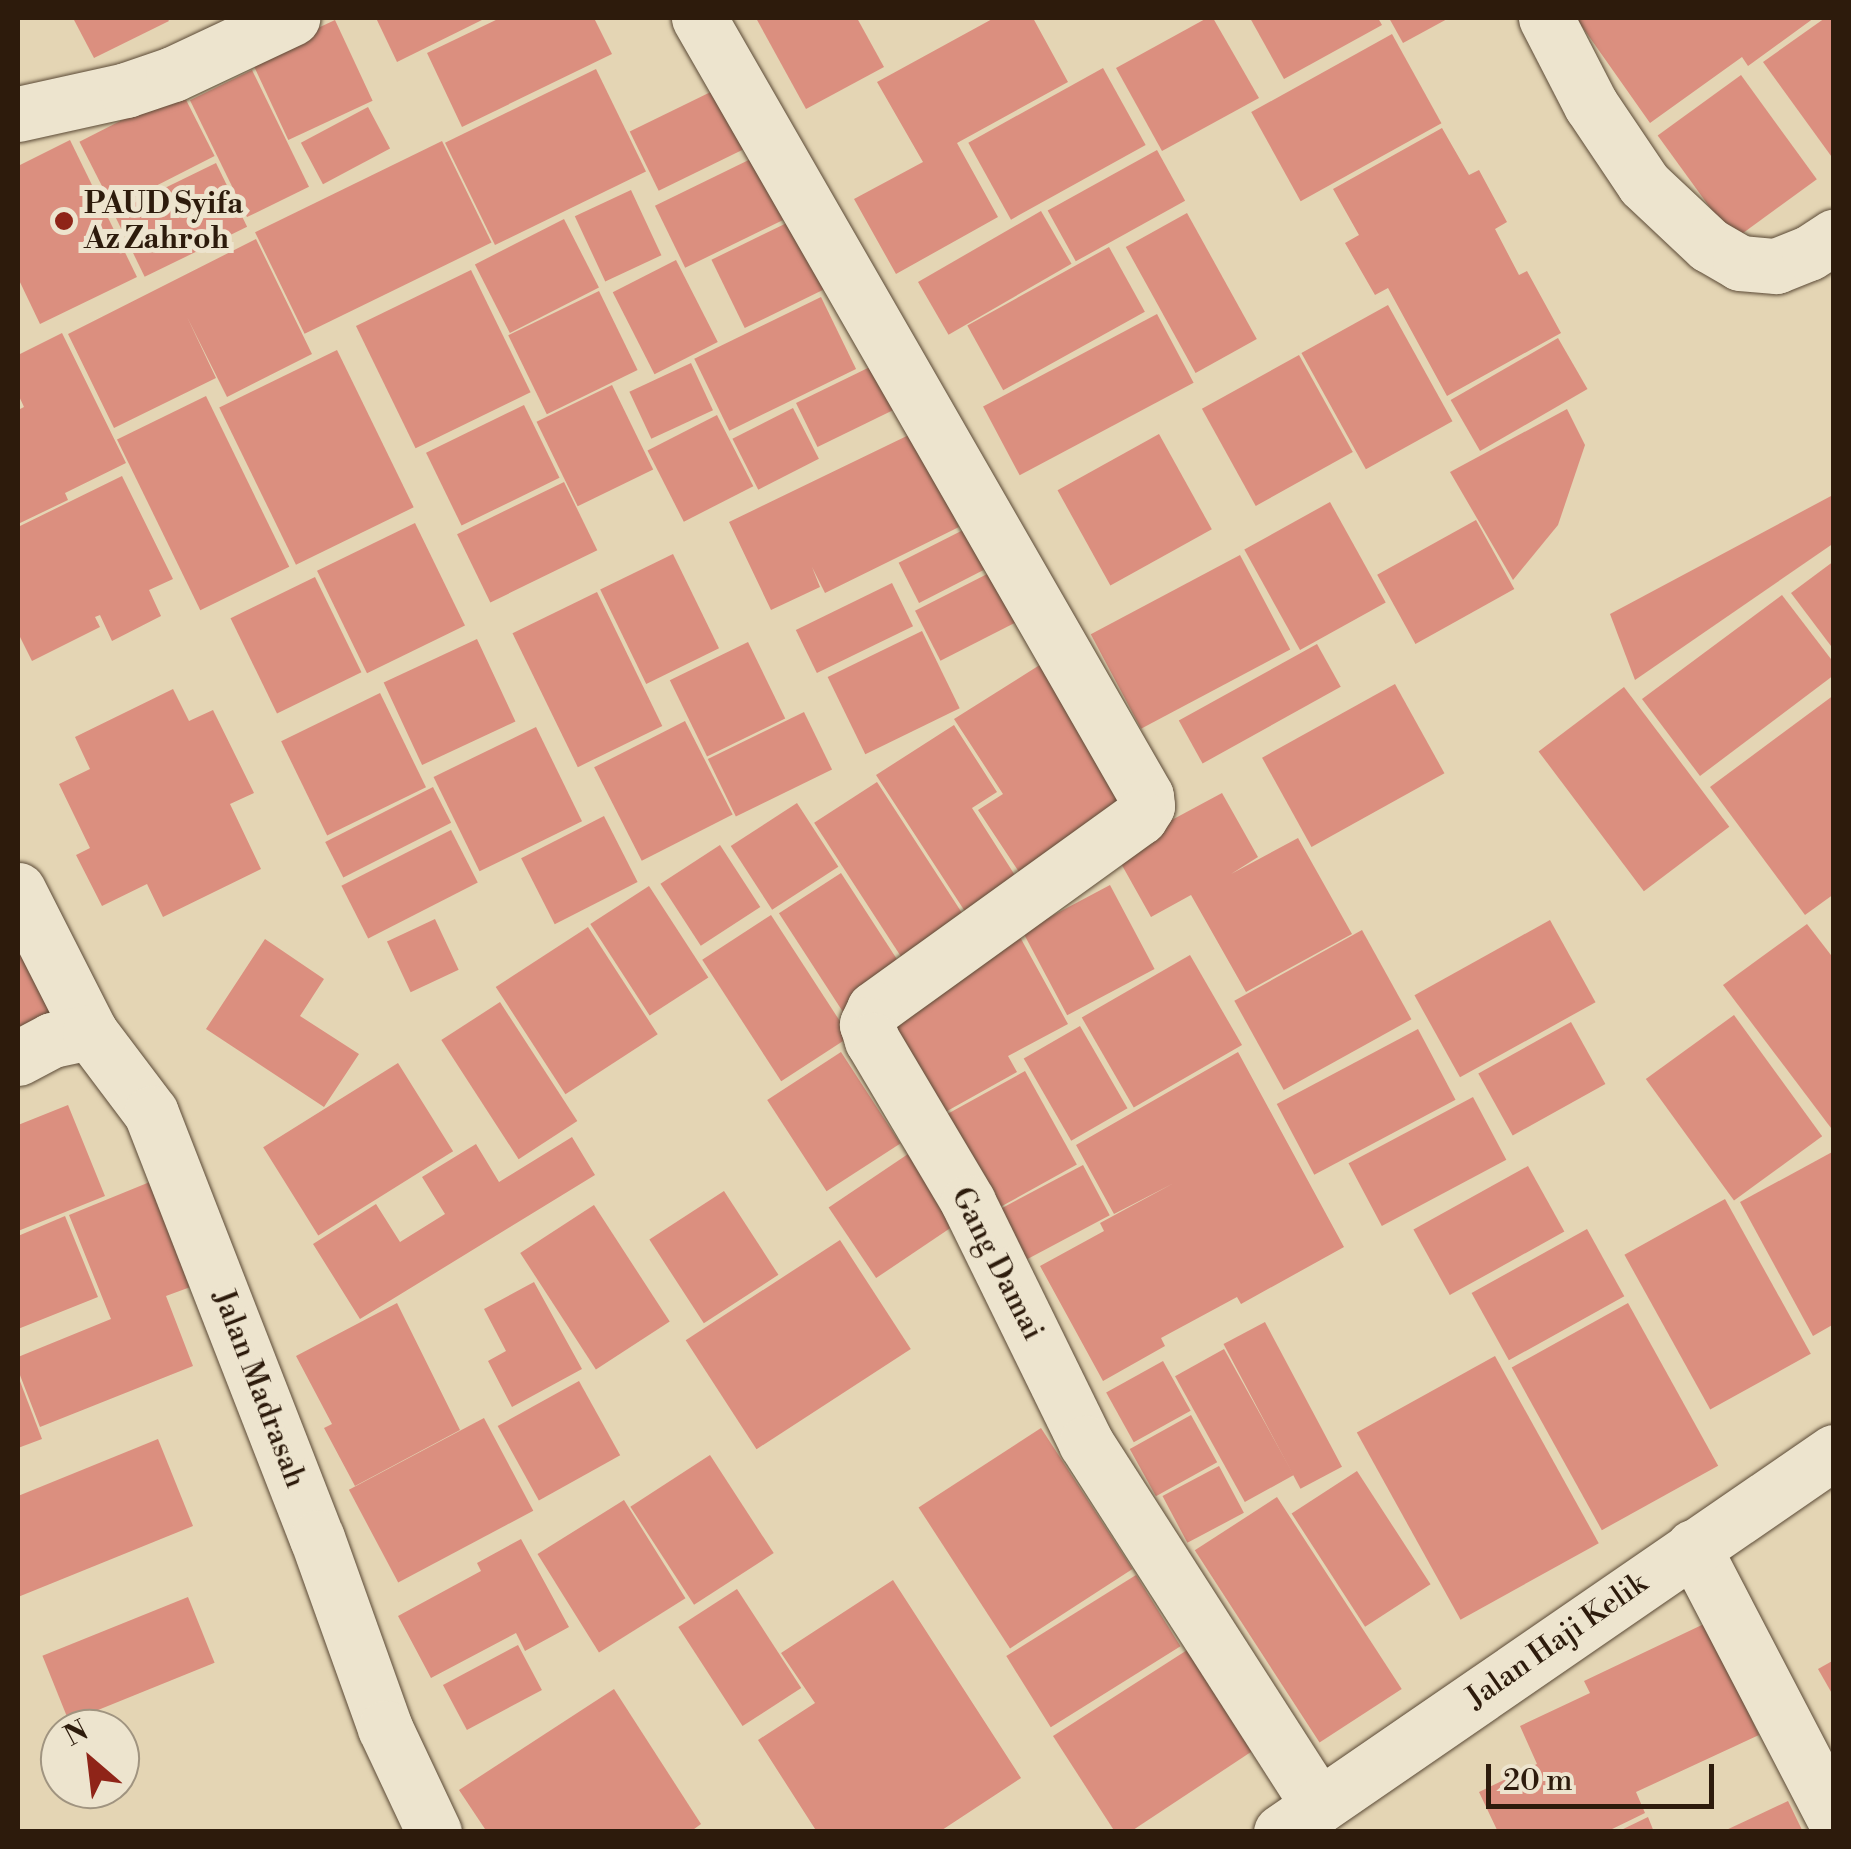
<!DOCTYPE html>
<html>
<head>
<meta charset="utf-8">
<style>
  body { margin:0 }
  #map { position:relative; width:1851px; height:1849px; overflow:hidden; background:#e4d5b4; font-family:"Libre Bodoni",serif }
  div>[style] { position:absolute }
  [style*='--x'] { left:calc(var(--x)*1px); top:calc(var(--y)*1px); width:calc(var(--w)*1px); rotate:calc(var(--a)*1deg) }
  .building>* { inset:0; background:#db8f7f; transform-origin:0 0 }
  .roads { filter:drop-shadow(0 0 2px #5b4a36) drop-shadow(0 0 2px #5b4a36) }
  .minor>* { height:55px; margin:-27.5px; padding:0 27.5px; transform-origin:27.5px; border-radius:27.5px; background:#ede4ce }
  .dots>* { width:28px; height:28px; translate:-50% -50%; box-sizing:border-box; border:5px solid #ede4ce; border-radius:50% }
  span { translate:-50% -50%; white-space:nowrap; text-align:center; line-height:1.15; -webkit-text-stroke:10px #ede4ce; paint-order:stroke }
  .poi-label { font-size:30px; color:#2d1b0c; font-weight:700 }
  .left { translate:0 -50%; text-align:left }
  .street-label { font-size:30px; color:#2d1b0c }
  .frame { position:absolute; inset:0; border:20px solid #2d1b0c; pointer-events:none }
  .north { position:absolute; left:40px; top:1709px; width:100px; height:100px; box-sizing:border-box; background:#ede4ce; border:2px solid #a09480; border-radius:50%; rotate:332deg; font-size:28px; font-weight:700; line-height:40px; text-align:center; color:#2d1b0c }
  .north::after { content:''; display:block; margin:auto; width:35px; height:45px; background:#8f2418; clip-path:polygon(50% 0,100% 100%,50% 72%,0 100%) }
  .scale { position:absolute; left:1486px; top:1764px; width:228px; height:45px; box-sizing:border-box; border:5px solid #2d1b0c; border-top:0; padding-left:12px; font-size:30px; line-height:35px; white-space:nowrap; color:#2d1b0c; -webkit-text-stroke:8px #ede4ce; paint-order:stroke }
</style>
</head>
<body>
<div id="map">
  <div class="building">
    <div style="clip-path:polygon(73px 18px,167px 18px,169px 21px,94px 58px)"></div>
    <div style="clip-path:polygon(376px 18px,486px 18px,397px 62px)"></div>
    <div style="clip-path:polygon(500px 18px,594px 18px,612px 54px,462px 127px,427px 53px)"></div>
    <div style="clip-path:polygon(756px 18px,857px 18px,884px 67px,806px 109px)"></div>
    <div style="clip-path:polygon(994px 18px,1033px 18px,1068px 82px,957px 143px,998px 217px,896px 274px,854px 199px,923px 162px,877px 82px)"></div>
    <div style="clip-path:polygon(1207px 18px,1213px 18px,1259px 98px,1162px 151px,1116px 68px)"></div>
    <div style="clip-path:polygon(1250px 18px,1378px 18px,1382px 25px,1284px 79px)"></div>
    <div style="clip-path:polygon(1389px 18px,1449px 18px,1403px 43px)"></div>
    <div style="clip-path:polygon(1576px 18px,1814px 18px,1748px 66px,1742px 57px,1650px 123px)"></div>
    <div style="clip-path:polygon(1825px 18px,1834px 18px,1834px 160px,1763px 62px)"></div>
    <div style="left:335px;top:20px;width:89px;height:93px;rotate:65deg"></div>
    <div style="left:1392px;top:34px;width:102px;height:161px;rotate:61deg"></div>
    <div style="left:1103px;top:68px;width:88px;height:154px;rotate:61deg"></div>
    <div style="left:596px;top:69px;width:114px;height:168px;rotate:64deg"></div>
    <div style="left:252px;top:70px;width:130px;height:69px;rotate:64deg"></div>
    <div style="left:1741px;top:75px;width:129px;height:103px;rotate:54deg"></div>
    <div style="left:725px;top:85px;width:66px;height:106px;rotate:64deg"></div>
    <div style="left:181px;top:90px;width:74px;height:114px;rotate:63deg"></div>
    <div style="left:368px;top:107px;width:47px;height:76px;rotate:62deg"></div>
    <div style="clip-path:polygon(1442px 128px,1469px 175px,1479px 170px,1507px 222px,1495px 229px,1519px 275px,1527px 271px,1561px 333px,1447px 396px,1388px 288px,1375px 295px,1345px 243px,1359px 235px,1333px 189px)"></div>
    <div style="clip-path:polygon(70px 140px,137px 277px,40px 324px,18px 278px,18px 166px)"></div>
    <div style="left:442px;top:141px;width:113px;height:208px;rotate:64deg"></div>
    <div style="left:1157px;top:150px;width:58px;height:125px;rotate:61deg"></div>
    <div style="left:761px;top:154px;width:69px;height:118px;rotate:64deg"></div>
    <div style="left:216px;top:163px;width:71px;height:114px;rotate:64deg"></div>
    <div style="left:631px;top:190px;width:72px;height:62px;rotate:65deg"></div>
    <div style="left:1041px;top:211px;width:61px;height:142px;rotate:60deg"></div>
    <div style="left:1187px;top:213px;width:144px;height:70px;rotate:61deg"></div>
    <div style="left:564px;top:219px;width:77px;height:100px;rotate:63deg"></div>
    <div style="left:795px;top:219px;width:76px;height:93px;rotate:64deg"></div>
    <div style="clip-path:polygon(256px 239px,312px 354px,227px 397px,187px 317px,216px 378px,114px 428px,68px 334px)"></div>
    <div style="left:1109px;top:247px;width:74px;height:162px;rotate:61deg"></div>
    <div style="left:676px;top:260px;width:92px;height:71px;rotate:63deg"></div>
    <div style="left:471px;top:270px;width:136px;height:128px;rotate:64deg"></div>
    <div style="left:599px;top:291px;width:88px;height:101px;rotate:64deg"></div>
    <div style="left:821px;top:297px;width:80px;height:141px;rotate:64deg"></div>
    <div style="left:1388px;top:305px;width:133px;height:99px;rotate:61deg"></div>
    <div style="left:1157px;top:314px;width:78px;height:197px;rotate:62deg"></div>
    <div style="clip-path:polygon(62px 333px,126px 463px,65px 493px,68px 500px,18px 524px,18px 410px,24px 407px,18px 394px,18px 355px)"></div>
    <div style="left:1558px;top:338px;width:59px;height:124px;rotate:60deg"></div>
    <div style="left:337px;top:350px;width:175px;height:131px;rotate:64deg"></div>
    <div style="left:1299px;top:355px;width:111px;height:111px;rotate:61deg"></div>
    <div style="left:691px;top:363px;width:52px;height:68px;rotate:65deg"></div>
    <div style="left:876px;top:364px;width:49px;height:89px;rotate:64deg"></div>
    <div style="left:612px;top:385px;width:94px;height:84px;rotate:64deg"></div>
    <div style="left:206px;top:396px;width:190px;height:99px;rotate:64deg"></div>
    <div style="left:524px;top:405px;width:81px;height:109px;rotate:64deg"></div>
    <div style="left:793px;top:408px;width:57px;height:68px;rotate:63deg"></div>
    <div style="clip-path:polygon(1567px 409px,1585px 445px,1558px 525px,1513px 580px,1450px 472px)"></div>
    <div style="left:717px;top:415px;width:80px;height:78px;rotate:63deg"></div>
    <div style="clip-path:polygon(913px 433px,959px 527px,825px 593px,812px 567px,820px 587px,771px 610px,729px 522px)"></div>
    <div style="left:1159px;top:434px;width:109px;height:116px;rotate:61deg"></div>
    <div style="clip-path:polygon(122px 476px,173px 579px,149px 590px,161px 616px,112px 641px,100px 615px,95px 617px,100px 627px,32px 661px,18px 633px,18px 527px)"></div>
    <div style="left:564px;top:482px;width:76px;height:119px;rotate:64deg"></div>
    <div style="clip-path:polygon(1831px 496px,1834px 543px,1635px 680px,1610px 614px)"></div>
    <div style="left:1330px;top:502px;width:115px;height:98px;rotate:61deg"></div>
    <div style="left:1476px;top:520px;width:79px;height:113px;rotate:61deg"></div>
    <div style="left:415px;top:523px;width:114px;height:109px;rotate:64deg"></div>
    <div style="left:969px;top:527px;width:45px;height:79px;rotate:63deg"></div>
    <div style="left:673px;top:554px;width:105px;height:81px;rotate:64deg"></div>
    <div style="left:1240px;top:555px;width:107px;height:169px;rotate:62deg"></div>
    <div style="clip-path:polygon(1834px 561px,1834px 650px,1791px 593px)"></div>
    <div style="left:997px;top:569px;width:56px;height:92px;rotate:63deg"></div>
    <div style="left:315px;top:577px;width:106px;height:94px;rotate:64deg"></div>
    <div style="left:892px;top:583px;width:48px;height:107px;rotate:64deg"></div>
    <div style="left:597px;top:592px;width:149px;height:94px;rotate:64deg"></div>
    <div style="clip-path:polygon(1782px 595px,1834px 663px,1834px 675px,1700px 776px,1642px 699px)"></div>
    <div style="left:922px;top:631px;width:86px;height:105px;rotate:64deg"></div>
    <div style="left:477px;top:639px;width:91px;height:103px;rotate:65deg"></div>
    <div style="left:748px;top:642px;width:85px;height:87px;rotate:64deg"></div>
    <div style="left:1317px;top:644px;width:49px;height:158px;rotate:61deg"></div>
    <div style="clip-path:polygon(1046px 661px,1140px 806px,1025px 881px,978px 810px,1003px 794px,954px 719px)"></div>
    <div style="left:1395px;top:684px;width:102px;height:152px;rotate:61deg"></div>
    <div style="left:1624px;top:687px;width:175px;height:107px;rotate:53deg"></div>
    <div style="clip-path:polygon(173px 689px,189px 721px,213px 710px,254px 793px,230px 804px,261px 869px,163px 917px,147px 884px,102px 906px,76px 855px,90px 848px,59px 784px,90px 769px,75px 737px)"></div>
    <div style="left:380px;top:693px;width:105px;height:110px;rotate:64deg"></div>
    <div style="clip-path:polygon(1834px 695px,1834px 894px,1805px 915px,1710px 787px)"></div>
    <div style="left:804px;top:712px;width:64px;height:107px;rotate:64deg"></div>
    <div style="left:685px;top:721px;width:105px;height:102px;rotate:63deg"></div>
    <div style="clip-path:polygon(954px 725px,997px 792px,972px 808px,1018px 880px,966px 913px,876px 775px)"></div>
    <div style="left:536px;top:727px;width:105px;height:114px;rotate:64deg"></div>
    <div style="left:877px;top:782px;width:166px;height:75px;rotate:57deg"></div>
    <div style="left:433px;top:787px;width:40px;height:121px;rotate:63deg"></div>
    <div style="clip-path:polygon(1222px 793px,1258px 857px,1231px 874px,1298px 838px,1352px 934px,1246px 992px,1191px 895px,1151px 917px,1114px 851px)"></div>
    <div style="left:797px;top:803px;width:76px;height:79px;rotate:57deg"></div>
    <div style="left:604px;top:816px;width:74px;height:93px;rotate:63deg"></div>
    <div style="left:451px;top:830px;width:59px;height:123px;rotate:63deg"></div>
    <div style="left:720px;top:845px;width:74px;height:71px;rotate:57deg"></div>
    <div style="left:841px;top:873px;width:123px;height:74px;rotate:57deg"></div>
    <div style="left:1110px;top:885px;width:95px;height:99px;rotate:62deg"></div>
    <div style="left:649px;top:886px;width:109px;height:70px;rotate:57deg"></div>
    <div style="left:771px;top:915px;width:145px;height:82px;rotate:57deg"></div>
    <div style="left:435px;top:919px;width:56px;height:53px;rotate:65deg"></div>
    <div style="left:1550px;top:920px;width:94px;height:155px;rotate:61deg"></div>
    <div style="clip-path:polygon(18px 924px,61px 1011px,18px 1033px)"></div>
    <div style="clip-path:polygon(1807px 924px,1834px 959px,1834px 1132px,1723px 985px)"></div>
    <div style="left:588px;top:927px;width:128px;height:110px;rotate:57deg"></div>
    <div style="left:1362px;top:930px;width:102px;height:146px;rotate:61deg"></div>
    <div style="clip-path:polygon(1020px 937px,1068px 1024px,1008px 1056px,1017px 1072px,940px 1115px,885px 1016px)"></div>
    <div style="clip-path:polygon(265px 939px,324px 979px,300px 1016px,359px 1054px,324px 1107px,206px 1029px)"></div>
    <div style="left:1190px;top:955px;width:104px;height:125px;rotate:60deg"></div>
    <div style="left:500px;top:1002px;width:142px;height:70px;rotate:57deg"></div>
    <div style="left:1734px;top:1015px;width:150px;height:109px;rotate:54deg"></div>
    <div style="left:1571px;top:1022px;width:71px;height:106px;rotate:61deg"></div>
    <div style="left:1080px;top:1026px;width:95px;height:65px;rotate:60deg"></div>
    <div style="left:1418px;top:1029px;width:80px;height:160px;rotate:62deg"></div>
    <div style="left:841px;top:1052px;width:109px;height:88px;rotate:57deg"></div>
    <div style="clip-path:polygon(1238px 1052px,1344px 1247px,1241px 1304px,1237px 1297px,1161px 1338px,1165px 1346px,1103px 1381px,1040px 1266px,1104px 1231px,1100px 1223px,1174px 1183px,1114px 1214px,1076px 1145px)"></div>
    <div style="left:398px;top:1063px;width:104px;height:159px;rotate:58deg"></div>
    <div style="left:1025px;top:1071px;width:107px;height:97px;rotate:61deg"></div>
    <div style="left:1473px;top:1097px;width:71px;height:141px;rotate:62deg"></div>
    <div style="clip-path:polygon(68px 1105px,105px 1196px,18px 1231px,18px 1125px)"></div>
    <div style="clip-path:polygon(572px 1137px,595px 1175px,360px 1319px,313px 1244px,376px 1204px,400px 1242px,445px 1214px,422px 1177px,476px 1144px,499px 1182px)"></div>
    <div style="left:914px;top:1150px;width:85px;height:103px;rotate:56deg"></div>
    <div style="clip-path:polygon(1834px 1151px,1834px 1324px,1813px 1336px,1740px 1202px)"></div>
    <div style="left:1083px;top:1165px;width:57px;height:100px;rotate:62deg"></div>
    <div style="left:1528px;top:1166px;width:75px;height:131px;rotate:61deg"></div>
    <div style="clip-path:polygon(162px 1177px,204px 1282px,166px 1296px,193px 1366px,40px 1427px,18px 1370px,18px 1357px,111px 1319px,69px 1215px)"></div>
    <div style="left:724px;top:1191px;width:100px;height:89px;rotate:57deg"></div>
    <div style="left:1725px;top:1199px;width:177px;height:115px;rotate:61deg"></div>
    <div style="left:594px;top:1205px;width:139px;height:88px;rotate:57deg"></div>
    <div style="clip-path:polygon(65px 1216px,98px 1297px,18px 1329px,18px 1236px)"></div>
    <div style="left:1587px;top:1229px;width:77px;height:132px;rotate:61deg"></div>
    <div style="left:840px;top:1240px;width:130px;height:184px;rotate:57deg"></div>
    <div style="clip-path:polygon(534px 1282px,582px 1369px,512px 1407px,488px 1361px,506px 1351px,484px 1309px)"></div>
    <div style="clip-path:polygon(397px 1303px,460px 1430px,355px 1486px,324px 1428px,332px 1424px,296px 1356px)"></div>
    <div style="left:1628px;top:1303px;width:186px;height:133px;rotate:61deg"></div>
    <div style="left:1265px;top:1322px;width:164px;height:47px;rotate:62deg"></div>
    <div style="left:1224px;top:1349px;width:144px;height:56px;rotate:61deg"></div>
    <div style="left:1495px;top:1356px;width:214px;height:158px;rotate:61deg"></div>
    <div style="left:1163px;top:1361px;width:57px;height:65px;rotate:61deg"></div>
    <div style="clip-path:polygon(18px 1376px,42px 1439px,18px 1448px)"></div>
    <div style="left:579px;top:1381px;width:85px;height:93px;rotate:61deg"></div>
    <div style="left:1191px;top:1415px;width:54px;height:70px;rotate:61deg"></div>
    <div style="left:484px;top:1418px;width:105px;height:153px;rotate:62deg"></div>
    <div style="left:1041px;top:1428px;width:168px;height:146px;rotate:57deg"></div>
    <div style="clip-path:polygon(158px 1439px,193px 1526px,18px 1597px,18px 1496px)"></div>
    <div style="left:710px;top:1455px;width:117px;height:95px;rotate:57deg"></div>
    <div style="left:1219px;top:1466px;width:53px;height:64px;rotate:62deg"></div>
    <div style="left:1357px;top:1471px;width:135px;height:78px;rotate:57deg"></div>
    <div style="left:1277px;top:1497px;width:229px;height:98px;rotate:57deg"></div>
    <div style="left:624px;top:1500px;width:116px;height:102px;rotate:58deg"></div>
    <div style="clip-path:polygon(521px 1539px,569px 1627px,525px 1651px,516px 1633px,431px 1678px,398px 1616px,481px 1571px,477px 1563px)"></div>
    <div style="left:1136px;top:1575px;width:84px;height:153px;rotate:58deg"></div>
    <div style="clip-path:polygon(893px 1580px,1021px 1778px,939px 1832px,817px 1832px,758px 1740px,815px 1703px,781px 1653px)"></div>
    <div style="left:737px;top:1589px;width:118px;height:70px;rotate:57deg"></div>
    <div style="left:188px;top:1597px;width:71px;height:157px;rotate:68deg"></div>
    <div style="clip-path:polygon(1706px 1623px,1759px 1735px,1636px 1792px,1645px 1813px,1606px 1832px,1498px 1832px,1479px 1792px,1537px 1764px,1520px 1726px,1590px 1693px,1584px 1681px)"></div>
    <div style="left:518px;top:1645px;width:51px;height:85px;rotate:62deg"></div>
    <div style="clip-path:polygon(1195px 1645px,1260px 1746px,1130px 1832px,1115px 1832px,1053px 1736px)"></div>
    <div style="clip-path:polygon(1834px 1660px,1834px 1697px,1818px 1669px)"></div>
    <div style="clip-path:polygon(614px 1689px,701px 1824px,690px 1832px,487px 1832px,459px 1790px)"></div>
    <div style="clip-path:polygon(1788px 1801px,1803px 1832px,1722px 1832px)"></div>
    <div style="clip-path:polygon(1648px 1817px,1654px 1832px,1617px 1832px)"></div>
  </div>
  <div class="roads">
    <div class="minor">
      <div style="--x:699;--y:18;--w:897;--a:60.12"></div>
      <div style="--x:1146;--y:796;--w:10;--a:84"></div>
      <div style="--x:1147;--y:806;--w:13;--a:122"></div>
      <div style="--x:1140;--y:817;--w:328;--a:144.2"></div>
      <div style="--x:874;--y:1009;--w:17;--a:115"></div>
      <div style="--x:867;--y:1024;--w:17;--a:73"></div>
      <div style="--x:872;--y:1040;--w:188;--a:59.3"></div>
      <div style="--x:968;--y:1202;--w:268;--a:63.9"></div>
      <div style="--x:1086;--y:1443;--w:431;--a:57.3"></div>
      <div style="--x:1546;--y:18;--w:98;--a:62.7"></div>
      <div style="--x:1591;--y:105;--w:95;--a:56.1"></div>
      <div style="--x:1644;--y:184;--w:89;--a:43.2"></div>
      <div style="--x:1709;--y:245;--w:36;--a:30"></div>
      <div style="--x:1740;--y:263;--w:36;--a:5"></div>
      <div style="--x:1776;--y:266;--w:35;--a:-22"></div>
      <div style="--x:1809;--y:253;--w:30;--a:-33"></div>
      <div style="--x:18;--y:114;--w:111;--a:-12.5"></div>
      <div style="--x:126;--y:90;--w:50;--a:-18.8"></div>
      <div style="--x:173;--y:74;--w:132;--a:-25.2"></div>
      <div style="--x:18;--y:890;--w:159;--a:63.1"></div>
      <div style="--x:18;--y:1058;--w:38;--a:-28"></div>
      <div style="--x:52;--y:1040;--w:39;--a:-12"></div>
      <div style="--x:90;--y:1032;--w:101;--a:53"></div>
      <div style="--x:151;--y:1113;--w:456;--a:68.7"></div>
      <div style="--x:317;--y:1538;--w:202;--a:70.3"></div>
      <div style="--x:385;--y:1728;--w:115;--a:64.8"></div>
      <div style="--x:1693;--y:1547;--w:305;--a:62.5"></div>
      <div style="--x:1281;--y:1832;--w:671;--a:-34.5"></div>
    </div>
  </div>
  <div class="dots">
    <div style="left:64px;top:221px;background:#8f2418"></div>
  </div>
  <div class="poi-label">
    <span class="left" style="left:84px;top:221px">PAUD Syifa<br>Az Zahroh</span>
  </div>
  <div class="street-label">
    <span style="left:997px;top:1264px;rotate:63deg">Gang Damai</span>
    <span style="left:259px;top:1389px;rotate:69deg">Jalan Madrasah</span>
    <span style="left:1557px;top:1641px;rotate:-35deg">Jalan Haji Kelik</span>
  </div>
  <div class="frame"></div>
  <div class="north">N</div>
  <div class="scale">20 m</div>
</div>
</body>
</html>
